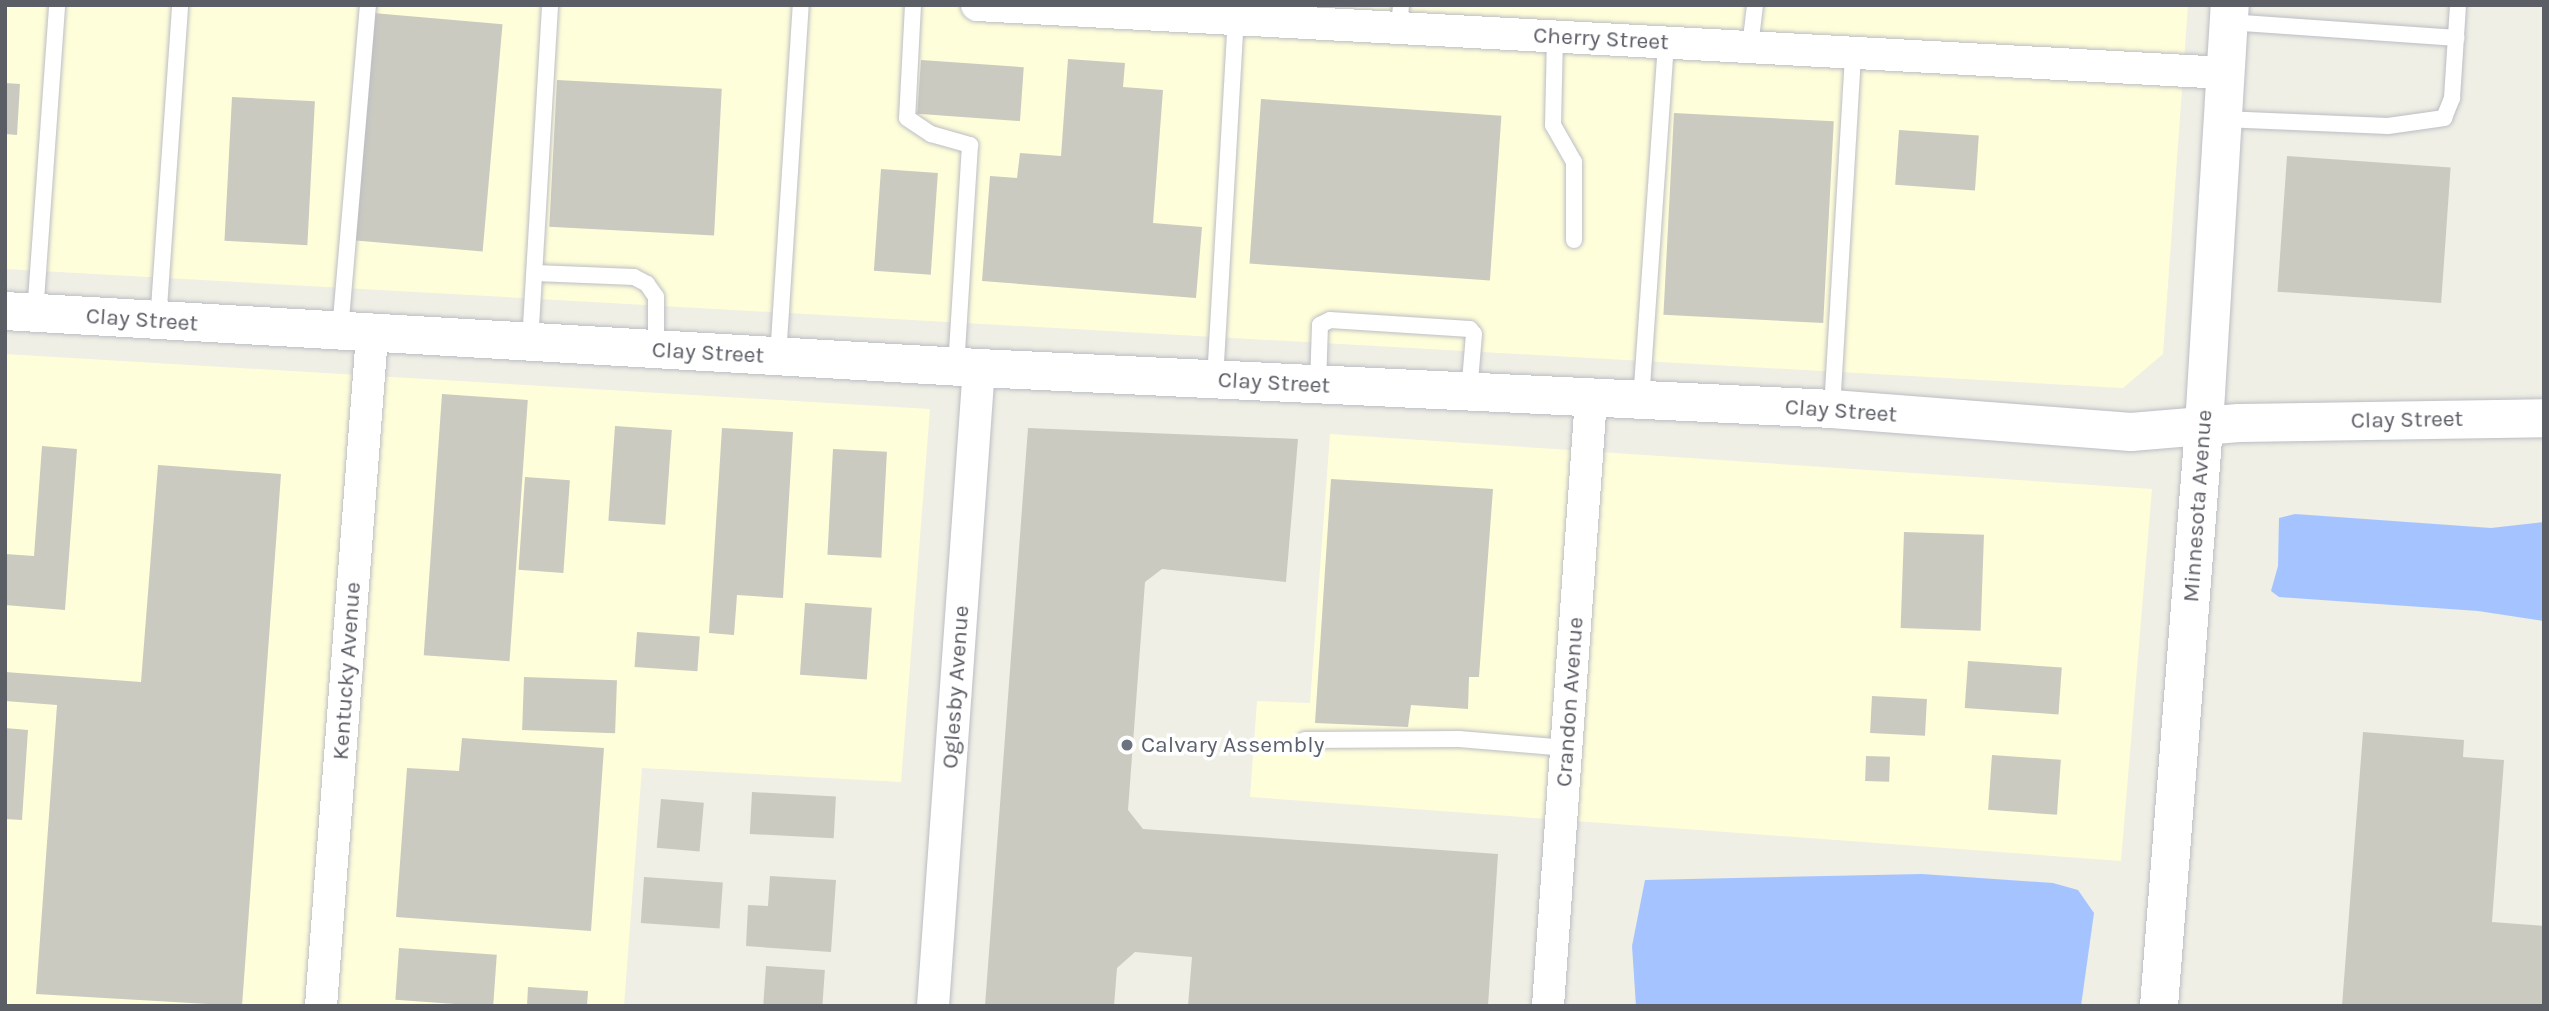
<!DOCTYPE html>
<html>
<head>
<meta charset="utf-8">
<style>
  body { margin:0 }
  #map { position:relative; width:2549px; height:1011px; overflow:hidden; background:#efefe5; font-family:Karla,sans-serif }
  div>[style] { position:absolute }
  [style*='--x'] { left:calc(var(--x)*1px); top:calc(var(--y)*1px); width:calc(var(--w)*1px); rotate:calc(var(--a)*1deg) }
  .commercial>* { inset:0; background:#fffeda }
  .water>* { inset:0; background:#a5c4ff }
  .building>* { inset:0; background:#cacac1; transform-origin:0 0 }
  .roads { filter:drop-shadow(0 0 2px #bcbdc4) drop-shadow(0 0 2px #bcbdc4) }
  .service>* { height:16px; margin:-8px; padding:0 8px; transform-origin:8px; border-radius:8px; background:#fff }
  .minor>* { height:32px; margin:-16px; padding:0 16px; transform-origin:16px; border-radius:16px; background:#fff }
  .tertiary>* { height:38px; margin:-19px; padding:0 19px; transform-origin:19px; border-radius:19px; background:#fff }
  .dots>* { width:19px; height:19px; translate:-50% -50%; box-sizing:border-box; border:4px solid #fff; border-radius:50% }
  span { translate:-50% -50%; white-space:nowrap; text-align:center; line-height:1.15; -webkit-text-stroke:7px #fff; paint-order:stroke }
  .street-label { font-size:23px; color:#5c5e66 }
  .worship-label { font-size:23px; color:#5b616d }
  .left { translate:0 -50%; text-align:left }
  .frame { position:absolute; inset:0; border:7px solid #5c5e66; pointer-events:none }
</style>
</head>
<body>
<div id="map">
  <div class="commercial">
    <div style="clip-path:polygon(5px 5px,2188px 5px,2163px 354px,2123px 388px,5px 269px)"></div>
    <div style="clip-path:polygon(5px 354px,930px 409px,901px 782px,642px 768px,624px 1006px,5px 1006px)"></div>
    <div style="clip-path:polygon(1330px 434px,2152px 489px,2121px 861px,1250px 797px,1257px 701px,1310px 703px)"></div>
  </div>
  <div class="water">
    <div style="clip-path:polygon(2295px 514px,2491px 528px,2544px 522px,2544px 621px,2478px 611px,2279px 597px,2271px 591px,2278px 566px,2279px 518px)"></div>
    <div style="clip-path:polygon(1922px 874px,2053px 883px,2078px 890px,2094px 913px,2081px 1006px,1636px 1006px,1632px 946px,1645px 880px)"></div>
  </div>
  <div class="building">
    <div style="left:373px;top:13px;width:130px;height:228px;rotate:5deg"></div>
    <div style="clip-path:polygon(1068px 59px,1125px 63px,1123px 87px,1163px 90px,1153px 223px,1202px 227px,1196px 298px,982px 281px,990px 176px,1017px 178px,1020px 153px,1061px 156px)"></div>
    <div style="left:921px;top:60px;width:103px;height:54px;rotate:4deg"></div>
    <div style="left:557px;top:80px;width:165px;height:147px;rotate:3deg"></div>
    <div style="clip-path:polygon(5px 83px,20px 84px,17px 135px,5px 134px)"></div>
    <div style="left:232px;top:97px;width:83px;height:144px;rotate:3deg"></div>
    <div style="left:1261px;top:99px;width:241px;height:165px;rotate:4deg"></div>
    <div style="left:1674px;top:113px;width:160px;height:202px;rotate:3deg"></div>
    <div style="left:1899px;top:130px;width:80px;height:55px;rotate:4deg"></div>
    <div style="left:2287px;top:156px;width:164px;height:136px;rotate:4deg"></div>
    <div style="left:881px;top:169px;width:57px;height:102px;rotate:4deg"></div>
    <div style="left:442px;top:394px;width:86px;height:262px;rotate:4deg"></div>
    <div style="left:615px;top:426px;width:57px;height:95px;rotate:4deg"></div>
    <div style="clip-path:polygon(722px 428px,793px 432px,783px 598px,737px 595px,734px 635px,709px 633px)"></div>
    <div style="clip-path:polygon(1028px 428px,1298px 439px,1286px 582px,1162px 569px,1145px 582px,1128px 810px,1143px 829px,1498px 854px,1488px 1006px,1188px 1006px,1192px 957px,1135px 952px,1117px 968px,1114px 1006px,985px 1006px)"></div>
    <div style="clip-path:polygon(42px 446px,77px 449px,65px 610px,5px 605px,5px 554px,34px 556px)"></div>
    <div style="left:833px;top:449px;width:54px;height:106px;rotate:3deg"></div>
    <div style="clip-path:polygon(158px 465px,281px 474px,242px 1006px,36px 994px,57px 705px,5px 701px,5px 672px,141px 682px)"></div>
    <div style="left:525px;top:477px;width:45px;height:93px;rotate:4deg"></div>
    <div style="clip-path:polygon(1331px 479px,1493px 489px,1479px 677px,1469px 677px,1468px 709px,1411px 705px,1408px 727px,1315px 723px)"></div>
    <div style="left:1904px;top:532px;width:80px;height:96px;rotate:2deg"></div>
    <div style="left:805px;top:603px;width:67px;height:72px;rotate:4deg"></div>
    <div style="left:637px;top:632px;width:63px;height:35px;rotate:4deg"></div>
    <div style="left:1968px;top:661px;width:94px;height:47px;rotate:4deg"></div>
    <div style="left:524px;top:677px;width:93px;height:53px;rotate:2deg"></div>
    <div style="left:1872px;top:696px;width:55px;height:37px;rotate:3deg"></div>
    <div style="clip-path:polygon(5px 728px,28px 730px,22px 820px,5px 819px)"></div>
    <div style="clip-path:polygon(2363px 732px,2464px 740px,2463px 757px,2504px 760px,2492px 922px,2544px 926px,2544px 1006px,2342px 1006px)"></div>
    <div style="clip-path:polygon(462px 738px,604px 748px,591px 931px,396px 917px,407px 768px,459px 771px)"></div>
    <div style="left:1992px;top:755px;width:69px;height:55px;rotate:4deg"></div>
    <div style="left:1866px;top:756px;width:24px;height:25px;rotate:2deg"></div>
    <div style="left:752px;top:792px;width:84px;height:42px;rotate:3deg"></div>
    <div style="left:661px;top:799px;width:43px;height:49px;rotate:5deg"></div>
    <div style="clip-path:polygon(770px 876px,836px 880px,831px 952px,746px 946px,748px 905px,768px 906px)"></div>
    <div style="left:644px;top:877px;width:79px;height:46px;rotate:4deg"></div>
    <div style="left:399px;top:948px;width:98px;height:52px;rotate:4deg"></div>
    <div style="left:766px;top:966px;width:59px;height:40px;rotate:4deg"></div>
    <div style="clip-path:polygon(528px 987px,588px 991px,587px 1006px,527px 1006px)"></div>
  </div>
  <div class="roads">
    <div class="service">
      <div style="--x:913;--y:5;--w:113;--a:93"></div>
      <div style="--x:907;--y:118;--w:29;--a:34"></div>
      <div style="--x:931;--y:134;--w:41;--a:15.8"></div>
      <div style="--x:970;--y:145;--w:222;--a:93.6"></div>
      <div style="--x:2229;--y:22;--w:228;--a:4"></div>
      <div style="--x:1399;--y:28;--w:23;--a:-85"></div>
      <div style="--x:1555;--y:37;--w:88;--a:91.3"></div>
      <div style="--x:1553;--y:125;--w:43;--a:60.4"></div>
      <div style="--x:1574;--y:162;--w:78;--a:90"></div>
      <div style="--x:1750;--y:47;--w:42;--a:-83.2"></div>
      <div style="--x:2223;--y:119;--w:165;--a:2.4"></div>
      <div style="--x:2388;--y:126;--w:57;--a:-8.1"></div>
      <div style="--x:2444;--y:118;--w:22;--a:-68"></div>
      <div style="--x:2452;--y:98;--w:93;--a:-86.3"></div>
      <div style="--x:535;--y:273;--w:99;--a:2.3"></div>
      <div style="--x:634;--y:277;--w:15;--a:28"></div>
      <div style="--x:647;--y:284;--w:16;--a:55"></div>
      <div style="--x:656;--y:297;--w:53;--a:90"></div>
      <div style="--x:35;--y:314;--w:310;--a:-85.9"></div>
      <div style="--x:158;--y:322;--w:318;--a:-86"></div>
      <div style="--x:340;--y:331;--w:327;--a:-85.1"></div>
      <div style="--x:530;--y:343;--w:339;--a:-86.6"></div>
      <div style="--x:778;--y:357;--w:353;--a:-86.3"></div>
      <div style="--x:1215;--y:380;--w:362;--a:-86.7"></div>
      <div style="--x:1318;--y:385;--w:60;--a:-88.1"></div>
      <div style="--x:1320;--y:325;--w:11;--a:-27"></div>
      <div style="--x:1330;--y:320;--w:140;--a:3.7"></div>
      <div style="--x:1470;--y:329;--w:6;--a:51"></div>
      <div style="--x:1474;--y:334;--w:59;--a:94.8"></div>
      <div style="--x:1641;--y:401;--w:359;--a:-86"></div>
      <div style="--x:1832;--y:409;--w:357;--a:-86.6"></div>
      <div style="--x:1305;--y:740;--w:154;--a:-0.4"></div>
      <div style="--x:1459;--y:739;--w:108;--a:4.8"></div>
    </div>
    <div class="minor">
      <div style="--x:977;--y:5;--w:1250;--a:3.12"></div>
      <div style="--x:321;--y:1006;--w:673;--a:-85.65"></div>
      <div style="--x:933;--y:1006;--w:640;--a:-85.88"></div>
      <div style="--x:1548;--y:1006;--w:609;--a:-85.95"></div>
    </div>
    <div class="tertiary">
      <div style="--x:5;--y:311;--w:976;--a:3.35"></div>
      <div style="--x:979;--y:368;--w:854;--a:2.75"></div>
      <div style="--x:1832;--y:409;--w:300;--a:4.4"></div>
      <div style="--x:2131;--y:432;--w:108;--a:-4.8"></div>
      <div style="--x:2239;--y:423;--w:305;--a:-0.9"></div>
      <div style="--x:2159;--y:1006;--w:582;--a:-85.56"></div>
      <div style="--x:2204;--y:426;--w:422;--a:-86.5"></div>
    </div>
  </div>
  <div class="dots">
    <div style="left:1127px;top:745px;background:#6b7280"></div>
  </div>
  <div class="street-label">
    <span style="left:1601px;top:39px;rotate:3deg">Cherry Street</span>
    <span style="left:142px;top:320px;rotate:4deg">Clay Street</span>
    <span style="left:708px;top:353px;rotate:3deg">Clay Street</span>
    <span style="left:1274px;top:383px;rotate:3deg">Clay Street</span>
    <span style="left:1841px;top:411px;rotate:4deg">Clay Street</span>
    <span style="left:2407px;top:420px;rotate:-1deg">Clay Street</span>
    <span style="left:2198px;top:506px;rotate:-86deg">Minnesota Avenue</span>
    <span style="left:347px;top:671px;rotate:-86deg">Kentucky Avenue</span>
    <span style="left:956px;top:687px;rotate:-86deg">Oglesby Avenue</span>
    <span style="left:1570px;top:702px;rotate:-86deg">Crandon Avenue</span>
  </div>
  <div class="worship-label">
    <span class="left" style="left:1141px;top:745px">Calvary Assembly</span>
  </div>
  <div class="frame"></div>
</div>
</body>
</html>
